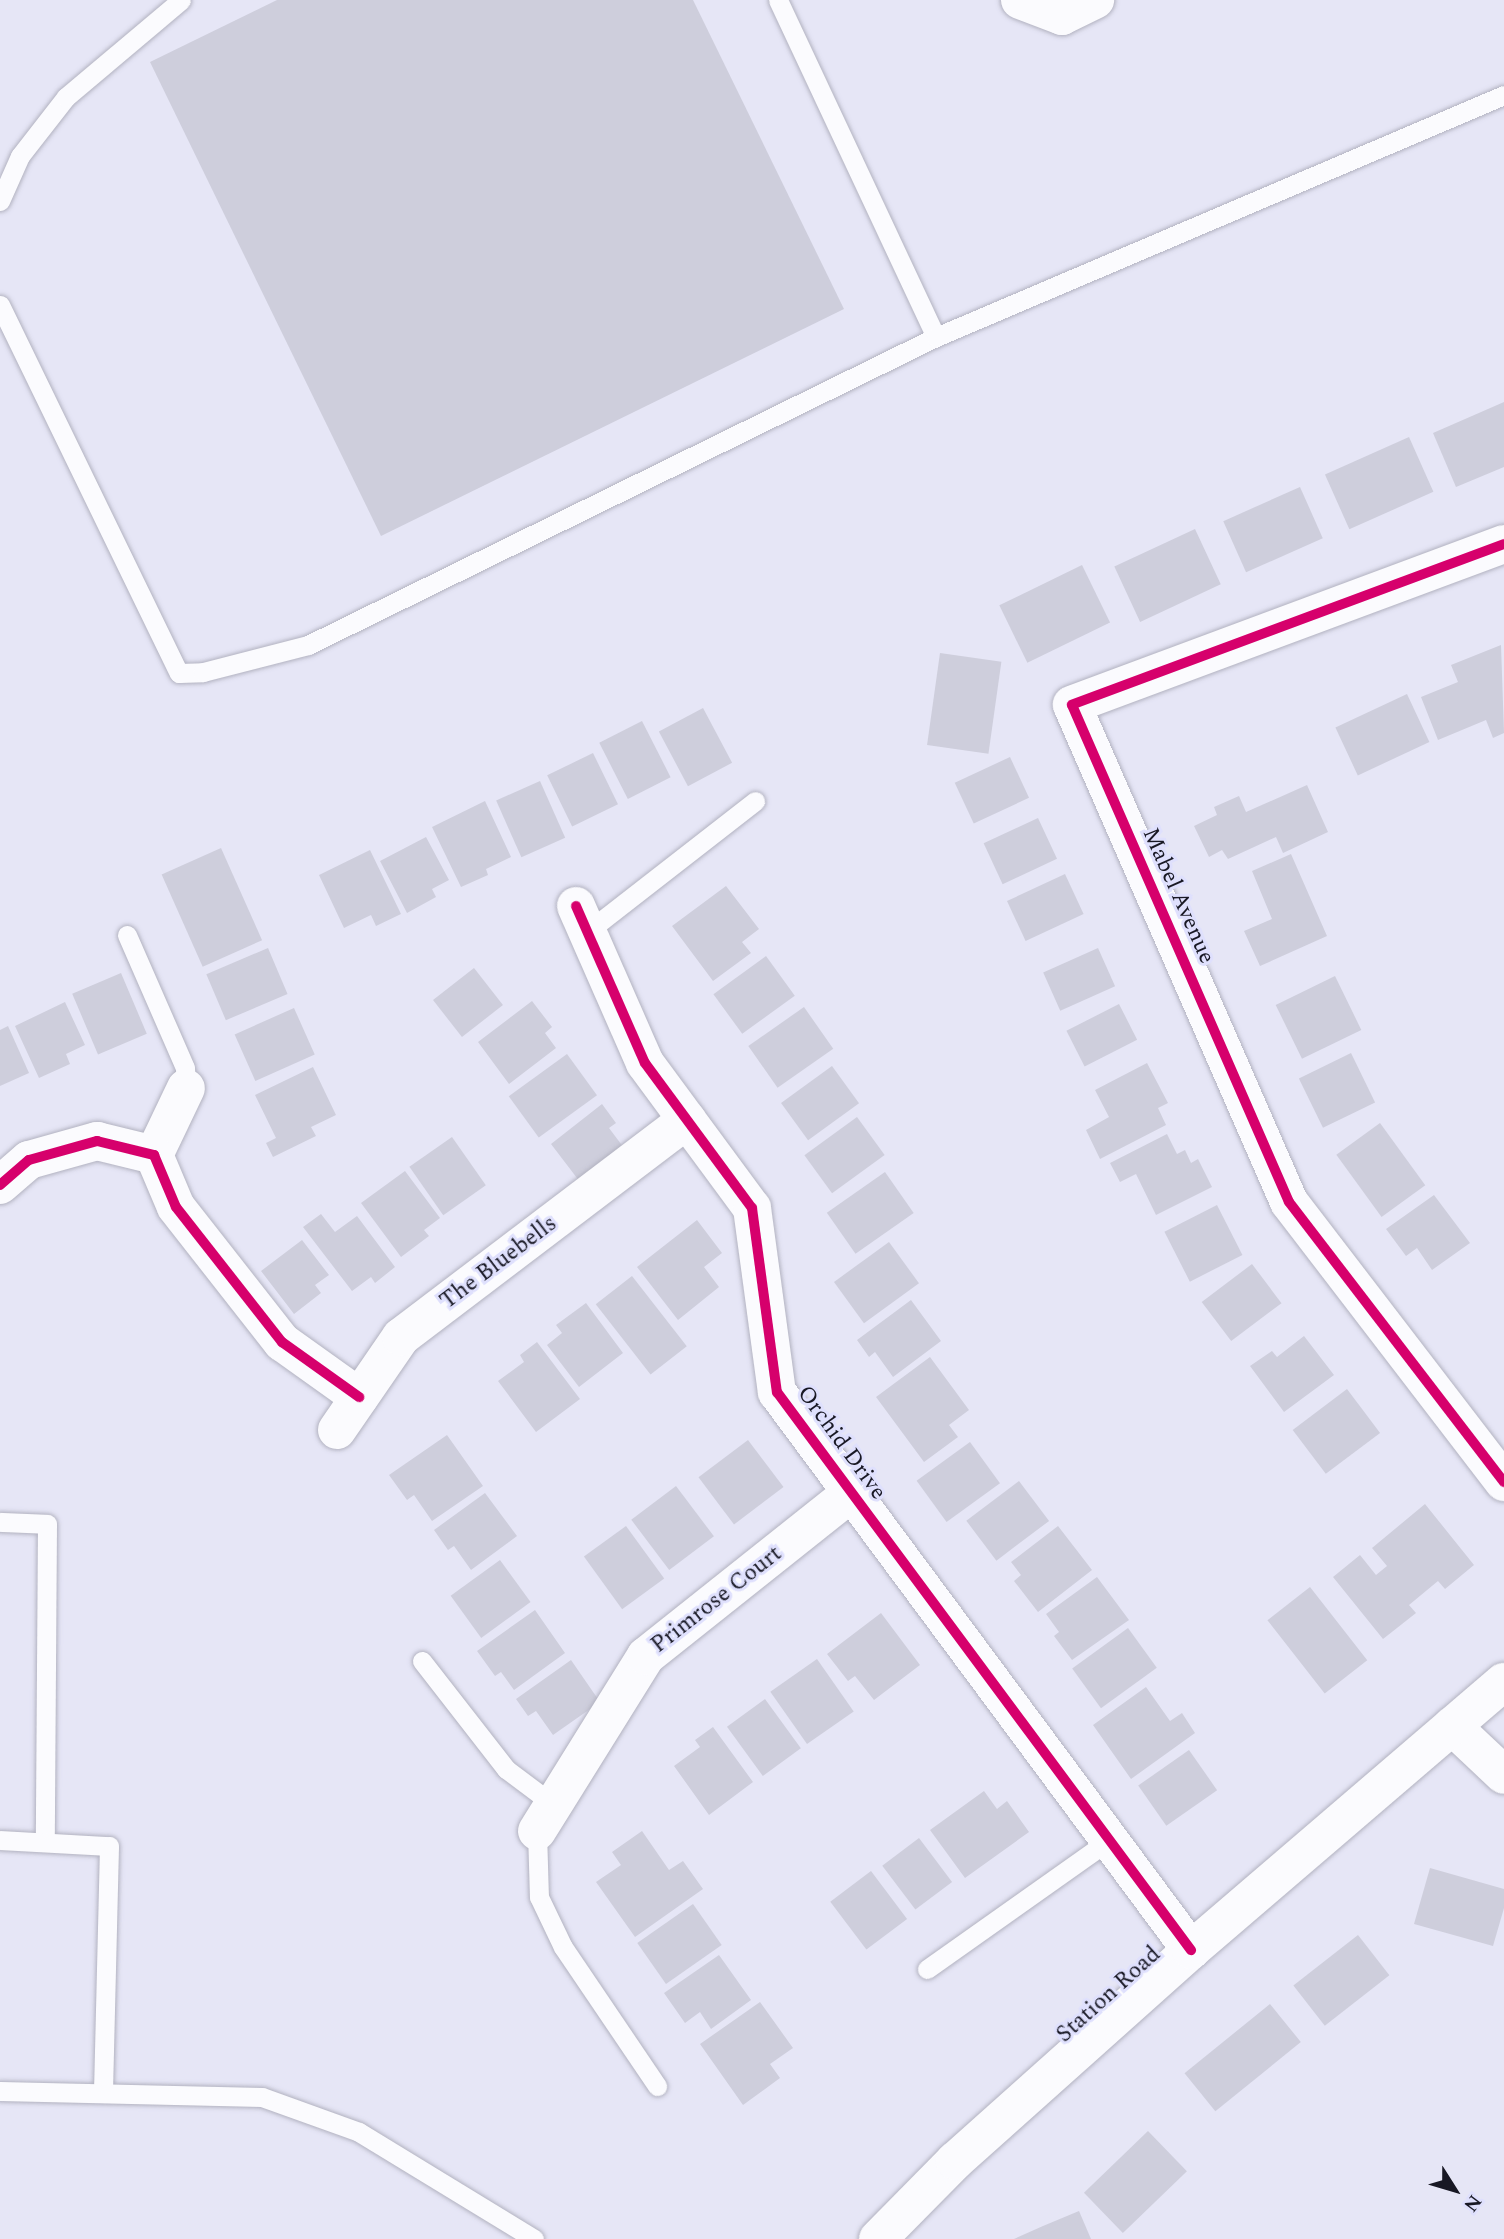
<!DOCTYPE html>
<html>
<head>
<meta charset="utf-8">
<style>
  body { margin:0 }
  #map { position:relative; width:1504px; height:2239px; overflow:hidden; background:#e6e6f6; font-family:Spectral,serif }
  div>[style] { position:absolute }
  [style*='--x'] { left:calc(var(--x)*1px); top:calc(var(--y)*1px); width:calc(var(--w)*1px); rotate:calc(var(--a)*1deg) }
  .building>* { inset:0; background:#cecedc; transform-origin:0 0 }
  .roads { filter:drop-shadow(0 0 2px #b2b2c0) drop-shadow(0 0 2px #b2b2c0) }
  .service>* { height:19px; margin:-9.5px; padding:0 9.5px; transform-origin:9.5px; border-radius:9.5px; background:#fbfbfe }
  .minor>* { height:38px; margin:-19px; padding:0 19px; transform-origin:19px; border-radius:19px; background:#fbfbfe }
  .secondary>* { height:38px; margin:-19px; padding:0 19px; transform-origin:19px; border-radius:19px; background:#fbfbfe }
  .cycleway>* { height:10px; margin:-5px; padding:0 5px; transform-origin:5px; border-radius:5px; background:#d6006c }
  span { translate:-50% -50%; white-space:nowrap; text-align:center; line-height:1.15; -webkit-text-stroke:6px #dfe0fd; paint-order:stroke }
  .street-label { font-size:23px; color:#181824 }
  .north { position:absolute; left:1420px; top:2155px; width:70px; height:70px; -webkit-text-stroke:5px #dfe0fd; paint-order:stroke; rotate:127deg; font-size:19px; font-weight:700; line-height:28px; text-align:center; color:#181824 }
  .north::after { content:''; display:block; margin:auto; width:24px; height:32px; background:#181824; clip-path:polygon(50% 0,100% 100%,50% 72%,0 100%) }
</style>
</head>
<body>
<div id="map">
  <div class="building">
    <div style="clip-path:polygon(277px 0,693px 0,844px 309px,381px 536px,150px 62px)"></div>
    <div style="clip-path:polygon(1504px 402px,1504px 467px,1456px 487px,1433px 433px)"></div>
    <div style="left:1409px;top:437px;width:60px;height:92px;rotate:66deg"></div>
    <div style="left:1300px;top:487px;width:56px;height:84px;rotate:66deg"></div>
    <div style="left:1195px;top:529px;width:61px;height:89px;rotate:65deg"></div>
    <div style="left:1082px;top:565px;width:64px;height:92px;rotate:64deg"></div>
    <div style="clip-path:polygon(1501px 645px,1504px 733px,1493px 738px,1486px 720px,1438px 740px,1421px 697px,1458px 682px,1451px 665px)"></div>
    <div style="left:940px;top:653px;width:62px;height:93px;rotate:8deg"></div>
    <div style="left:1407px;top:694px;width:53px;height:79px;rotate:65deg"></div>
    <div style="left:703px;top:708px;width:62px;height:50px;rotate:62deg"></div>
    <div style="left:642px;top:721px;width:63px;height:48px;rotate:63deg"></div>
    <div style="left:593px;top:753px;width:57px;height:51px;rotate:64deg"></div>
    <div style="left:1010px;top:757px;width:45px;height:61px;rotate:65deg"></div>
    <div style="left:540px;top:781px;width:62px;height:48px;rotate:66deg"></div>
    <div style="clip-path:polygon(1307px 785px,1328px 832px,1283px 853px,1276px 837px,1228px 859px,1222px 850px,1209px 857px,1194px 826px,1217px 815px,1214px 807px,1239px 796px,1246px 812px)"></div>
    <div style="clip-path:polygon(485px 801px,511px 857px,486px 869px,488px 875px,461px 887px,432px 827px)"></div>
    <div style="left:1038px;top:818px;width:45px;height:60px;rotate:65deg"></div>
    <div style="clip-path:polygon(426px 837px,449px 880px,432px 889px,436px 897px,407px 913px,380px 861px)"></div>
    <div style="left:221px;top:848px;width:101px;height:65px;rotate:66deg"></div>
    <div style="clip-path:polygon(370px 850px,401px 914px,376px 926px,371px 915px,344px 928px,319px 875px)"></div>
    <div style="clip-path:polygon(1291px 854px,1327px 936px,1260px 966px,1244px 931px,1272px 919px,1252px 871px)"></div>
    <div style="left:1065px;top:874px;width:44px;height:64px;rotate:65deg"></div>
    <div style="clip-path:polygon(726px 886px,759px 929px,742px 942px,751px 953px,713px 981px,672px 926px)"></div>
    <div style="left:268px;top:948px;width:50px;height:67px;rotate:67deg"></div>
    <div style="left:1098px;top:948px;width:42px;height:60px;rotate:66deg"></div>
    <div style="left:766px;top:956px;width:49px;height:65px;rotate:54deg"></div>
    <div style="left:474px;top:968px;width:47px;height:52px;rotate:52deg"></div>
    <div style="left:121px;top:973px;width:66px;height:53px;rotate:67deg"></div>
    <div style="left:1335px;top:976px;width:60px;height:66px;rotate:64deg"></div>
    <div style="clip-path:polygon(532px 1001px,552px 1027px,545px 1033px,556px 1048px,509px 1084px,478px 1042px)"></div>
    <div style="clip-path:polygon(65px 1002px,85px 1045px,66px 1054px,70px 1064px,39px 1078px,15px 1026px)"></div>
    <div style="left:1119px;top:1004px;width:40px;height:59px;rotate:63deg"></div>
    <div style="left:804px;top:1007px;width:51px;height:68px;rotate:55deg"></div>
    <div style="left:294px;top:1008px;width:51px;height:65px;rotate:66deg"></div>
    <div style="clip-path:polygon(8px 1026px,29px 1073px,0 1086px,0 1030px)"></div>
    <div style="left:1351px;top:1053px;width:55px;height:58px;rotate:64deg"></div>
    <div style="left:567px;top:1054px;width:51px;height:72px;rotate:54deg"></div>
    <div style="clip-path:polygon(1147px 1063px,1168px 1103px,1158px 1108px,1166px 1125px,1100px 1159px,1086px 1130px,1109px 1117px,1095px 1090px)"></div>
    <div style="left:832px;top:1066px;width:46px;height:63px;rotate:54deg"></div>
    <div style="clip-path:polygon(313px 1067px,336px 1115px,311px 1127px,316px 1136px,273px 1157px,266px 1143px,276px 1138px,255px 1095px)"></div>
    <div style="clip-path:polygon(602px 1104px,616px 1123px,609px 1128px,624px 1148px,580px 1182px,551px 1144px)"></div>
    <div style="left:857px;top:1117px;width:47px;height:65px;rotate:54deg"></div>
    <div style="left:1380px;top:1123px;width:77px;height:54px;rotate:54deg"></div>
    <div style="clip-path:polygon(1167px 1134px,1177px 1154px,1185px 1150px,1191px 1163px,1198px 1159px,1212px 1187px,1156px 1215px,1136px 1174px,1120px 1182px,1110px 1163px)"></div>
    <div style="left:452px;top:1137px;width:59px;height:52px;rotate:55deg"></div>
    <div style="clip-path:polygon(405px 1171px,440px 1218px,424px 1230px,429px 1236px,401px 1257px,361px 1203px)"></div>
    <div style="left:885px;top:1172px;width:50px;height:71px;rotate:55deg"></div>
    <div style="clip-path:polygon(1434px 1195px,1470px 1243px,1432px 1270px,1417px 1248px,1406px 1256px,1386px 1229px)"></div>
    <div style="left:1217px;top:1205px;width:56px;height:59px;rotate:63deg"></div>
    <div style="clip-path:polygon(321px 1214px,335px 1232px,357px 1216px,395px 1267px,375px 1283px,371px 1277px,352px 1291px,303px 1227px)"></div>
    <div style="clip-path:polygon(697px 1220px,722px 1253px,704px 1267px,719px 1287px,678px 1320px,637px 1267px)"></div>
    <div style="clip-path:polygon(302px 1240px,329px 1275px,315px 1285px,321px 1293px,294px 1314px,261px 1271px)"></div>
    <div style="left:889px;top:1242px;width:51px;height:68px;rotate:54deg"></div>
    <div style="left:1252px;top:1264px;width:49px;height:63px;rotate:53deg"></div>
    <div style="left:632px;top:1276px;width:89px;height:46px;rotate:52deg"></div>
    <div style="clip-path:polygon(911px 1300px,941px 1341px,893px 1377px,875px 1352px,869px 1357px,857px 1340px)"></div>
    <div style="clip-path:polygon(586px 1303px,623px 1353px,579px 1387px,547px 1345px,562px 1333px,556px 1325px)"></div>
    <div style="clip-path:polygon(1304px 1336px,1334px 1375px,1284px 1412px,1250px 1366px,1272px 1351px,1277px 1357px)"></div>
    <div style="clip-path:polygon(537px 1342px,580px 1399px,536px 1432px,498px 1381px,524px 1362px,520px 1355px)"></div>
    <div style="clip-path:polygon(930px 1357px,969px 1410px,949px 1425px,958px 1437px,924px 1462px,876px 1397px)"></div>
    <div style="left:1347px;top:1389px;width:55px;height:68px;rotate:53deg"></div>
    <div style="clip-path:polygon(447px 1435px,483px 1486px,432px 1521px,414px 1495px,407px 1500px,389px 1475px)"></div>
    <div style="left:748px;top:1440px;width:59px;height:62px;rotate:53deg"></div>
    <div style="left:970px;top:1442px;width:51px;height:66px;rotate:54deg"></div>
    <div style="left:1019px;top:1481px;width:50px;height:66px;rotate:53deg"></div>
    <div style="left:676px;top:1486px;width:63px;height:56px;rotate:53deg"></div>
    <div style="clip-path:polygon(485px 1493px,517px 1536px,471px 1570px,454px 1546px,448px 1550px,434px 1530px)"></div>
    <div style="clip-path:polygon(1425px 1504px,1474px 1565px,1445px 1589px,1438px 1581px,1409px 1605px,1416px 1613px,1383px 1639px,1333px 1577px,1360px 1555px,1376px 1575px,1387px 1566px,1372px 1548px)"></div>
    <div style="left:626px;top:1526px;width:65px;height:52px;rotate:54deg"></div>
    <div style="clip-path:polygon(1058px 1526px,1092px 1570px,1038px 1612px,1014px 1581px,1021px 1575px,1011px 1562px)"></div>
    <div style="left:500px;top:1560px;width:52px;height:61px;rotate:54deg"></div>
    <div style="clip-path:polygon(1097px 1577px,1129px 1620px,1072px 1660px,1054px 1636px,1059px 1632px,1046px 1614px)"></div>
    <div style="left:1310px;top:1587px;width:93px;height:54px;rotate:52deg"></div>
    <div style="clip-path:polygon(535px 1610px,565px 1653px,514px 1690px,501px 1672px,495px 1676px,477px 1651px)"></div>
    <div style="clip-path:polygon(881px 1613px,920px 1665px,874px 1700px,855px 1676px,848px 1681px,827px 1654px)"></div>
    <div style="left:1128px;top:1628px;width:49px;height:69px;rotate:54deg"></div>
    <div style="left:817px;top:1659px;width:64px;height:57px;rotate:55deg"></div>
    <div style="clip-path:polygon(571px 1660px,600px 1702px,553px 1735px,536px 1711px,528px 1716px,516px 1699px)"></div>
    <div style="clip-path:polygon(1146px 1687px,1170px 1721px,1182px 1713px,1195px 1733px,1131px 1779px,1093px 1725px)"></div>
    <div style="left:765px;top:1699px;width:61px;height:47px;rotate:54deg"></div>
    <div style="clip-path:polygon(713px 1727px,753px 1782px,709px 1815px,674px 1766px,700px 1747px,695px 1740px)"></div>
    <div style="left:1189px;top:1750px;width:49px;height:62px;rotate:55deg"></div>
    <div style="clip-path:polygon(984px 1791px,997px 1809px,1007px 1801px,1029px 1832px,965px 1878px,930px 1830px)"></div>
    <div style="clip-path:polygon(642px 1831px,669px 1870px,683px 1861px,703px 1889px,635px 1937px,596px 1882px,621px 1865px,612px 1852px)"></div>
    <div style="left:919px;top:1838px;width:55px;height:46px;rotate:53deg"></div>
    <div style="clip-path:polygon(1430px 1868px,1504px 1889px,1504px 1908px,1493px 1946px,1414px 1924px)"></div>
    <div style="left:871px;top:1871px;width:60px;height:51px;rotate:53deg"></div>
    <div style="left:693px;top:1904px;width:50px;height:68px;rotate:55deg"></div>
    <div style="left:1358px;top:1935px;width:51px;height:82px;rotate:52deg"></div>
    <div style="clip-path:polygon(719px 1955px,751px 2000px,711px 2029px,700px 2012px,685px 2023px,664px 1993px)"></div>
    <div style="clip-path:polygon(760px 2002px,793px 2048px,770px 2064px,780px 2078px,743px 2105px,700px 2044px)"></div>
    <div style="left:1270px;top:2004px;width:49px;height:110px;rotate:51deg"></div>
    <div style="left:1148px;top:2131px;width:56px;height:89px;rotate:46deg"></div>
    <div style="clip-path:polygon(1079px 2211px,1091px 2239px,1014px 2239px,1043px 2226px)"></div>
  </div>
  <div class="roads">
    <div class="service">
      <div style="--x:778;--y:0;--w:372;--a:64.9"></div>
      <div style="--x:0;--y:201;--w:49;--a:-66"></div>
      <div style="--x:20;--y:156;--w:75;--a:-52.1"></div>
      <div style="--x:66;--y:97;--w:150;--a:-40.1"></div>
      <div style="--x:0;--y:305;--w:409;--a:64.1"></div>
      <div style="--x:179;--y:673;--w:24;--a:-2"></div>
      <div style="--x:203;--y:672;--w:108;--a:-14.4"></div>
      <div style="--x:308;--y:645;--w:699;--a:-26.13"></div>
      <div style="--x:936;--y:337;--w:617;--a:-23.08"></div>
      <div style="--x:587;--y:932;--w:213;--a:-37.9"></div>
      <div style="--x:127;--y:935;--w:145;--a:66.4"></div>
      <div style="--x:185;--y:1068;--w:20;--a:87"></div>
      <div style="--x:0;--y:1522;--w:47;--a:2.4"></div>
      <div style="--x:47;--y:1524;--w:318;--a:90.4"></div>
      <div style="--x:422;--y:1661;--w:137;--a:52.1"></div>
      <div style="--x:506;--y:1769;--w:60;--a:36.9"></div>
      <div style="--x:537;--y:1831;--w:66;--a:88.3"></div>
      <div style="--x:539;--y:1897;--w:55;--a:64.4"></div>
      <div style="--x:563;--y:1947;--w:168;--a:55.9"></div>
      <div style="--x:0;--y:1840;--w:109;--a:3.2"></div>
      <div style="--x:109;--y:1846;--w:247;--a:91.4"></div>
      <div style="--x:927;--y:1969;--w:223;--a:-35.3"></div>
      <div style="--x:0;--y:2091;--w:262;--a:1.3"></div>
      <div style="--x:262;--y:2097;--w:103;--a:19.8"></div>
      <div style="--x:359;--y:2132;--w:205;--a:31.4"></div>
    </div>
    <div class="minor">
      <div style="--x:1020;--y:0;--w:45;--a:20.9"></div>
      <div style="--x:1062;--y:16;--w:37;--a:-26"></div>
      <div style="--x:1504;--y:544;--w:461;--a:159.6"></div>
      <div style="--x:1072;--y:705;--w:542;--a:66.41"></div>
      <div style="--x:1289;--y:1202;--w:353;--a:52.5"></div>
      <div style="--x:576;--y:906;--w:171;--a:66.3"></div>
      <div style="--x:645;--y:1063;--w:180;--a:53.6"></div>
      <div style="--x:752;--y:1208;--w:186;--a:82.3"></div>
      <div style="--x:777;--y:1392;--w:695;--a:53.43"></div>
      <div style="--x:154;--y:1155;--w:74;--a:-64.5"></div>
      <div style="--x:0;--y:1185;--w:38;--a:-41"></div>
      <div style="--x:29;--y:1160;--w:71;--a:-15.6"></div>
      <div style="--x:97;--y:1141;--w:59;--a:13.8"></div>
      <div style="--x:154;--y:1155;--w:56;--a:67.1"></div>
      <div style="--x:176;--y:1207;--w:172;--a:51.9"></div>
      <div style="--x:282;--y:1342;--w:95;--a:35.5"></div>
      <div style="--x:337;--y:1430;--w:113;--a:-55.5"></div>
      <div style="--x:401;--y:1337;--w:359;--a:-37.2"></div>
      <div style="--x:1452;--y:1726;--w:71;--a:43.3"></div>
      <div style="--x:537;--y:1831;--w:206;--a:-58.1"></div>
      <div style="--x:646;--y:1656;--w:262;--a:-38.5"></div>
    </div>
    <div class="secondary">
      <div style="--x:878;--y:2239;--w:110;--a:-45.4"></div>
      <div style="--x:955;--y:2161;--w:317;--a:-41.8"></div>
      <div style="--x:1191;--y:1950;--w:412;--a:-40.6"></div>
    </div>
  </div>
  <div class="cycleway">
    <div style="--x:1504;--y:544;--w:461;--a:159.6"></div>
    <div style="--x:1072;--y:705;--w:542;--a:66.41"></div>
    <div style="--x:1289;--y:1202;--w:353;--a:52.5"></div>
    <div style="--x:576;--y:906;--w:171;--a:66.3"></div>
    <div style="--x:645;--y:1063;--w:180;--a:53.6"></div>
    <div style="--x:752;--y:1208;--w:186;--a:82.3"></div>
    <div style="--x:777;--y:1392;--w:695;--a:53.43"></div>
    <div style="--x:0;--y:1185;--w:38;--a:-41"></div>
    <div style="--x:29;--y:1160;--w:71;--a:-15.6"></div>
    <div style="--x:97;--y:1141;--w:59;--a:13.8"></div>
    <div style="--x:154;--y:1155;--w:56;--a:67.1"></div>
    <div style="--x:176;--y:1207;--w:172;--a:51.9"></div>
    <div style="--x:282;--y:1342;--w:95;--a:35.5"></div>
  </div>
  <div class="street-label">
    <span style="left:1178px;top:896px;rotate:66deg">Mabel Avenue</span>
    <span style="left:499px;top:1263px;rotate:-37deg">The Bluebells</span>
    <span style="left:841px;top:1443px;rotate:54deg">Orchid Drive</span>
    <span style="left:717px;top:1600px;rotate:-38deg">Primrose Court</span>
    <span style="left:1109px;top:1995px;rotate:-42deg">Station Road</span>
  </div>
  <div class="north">N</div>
</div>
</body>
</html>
